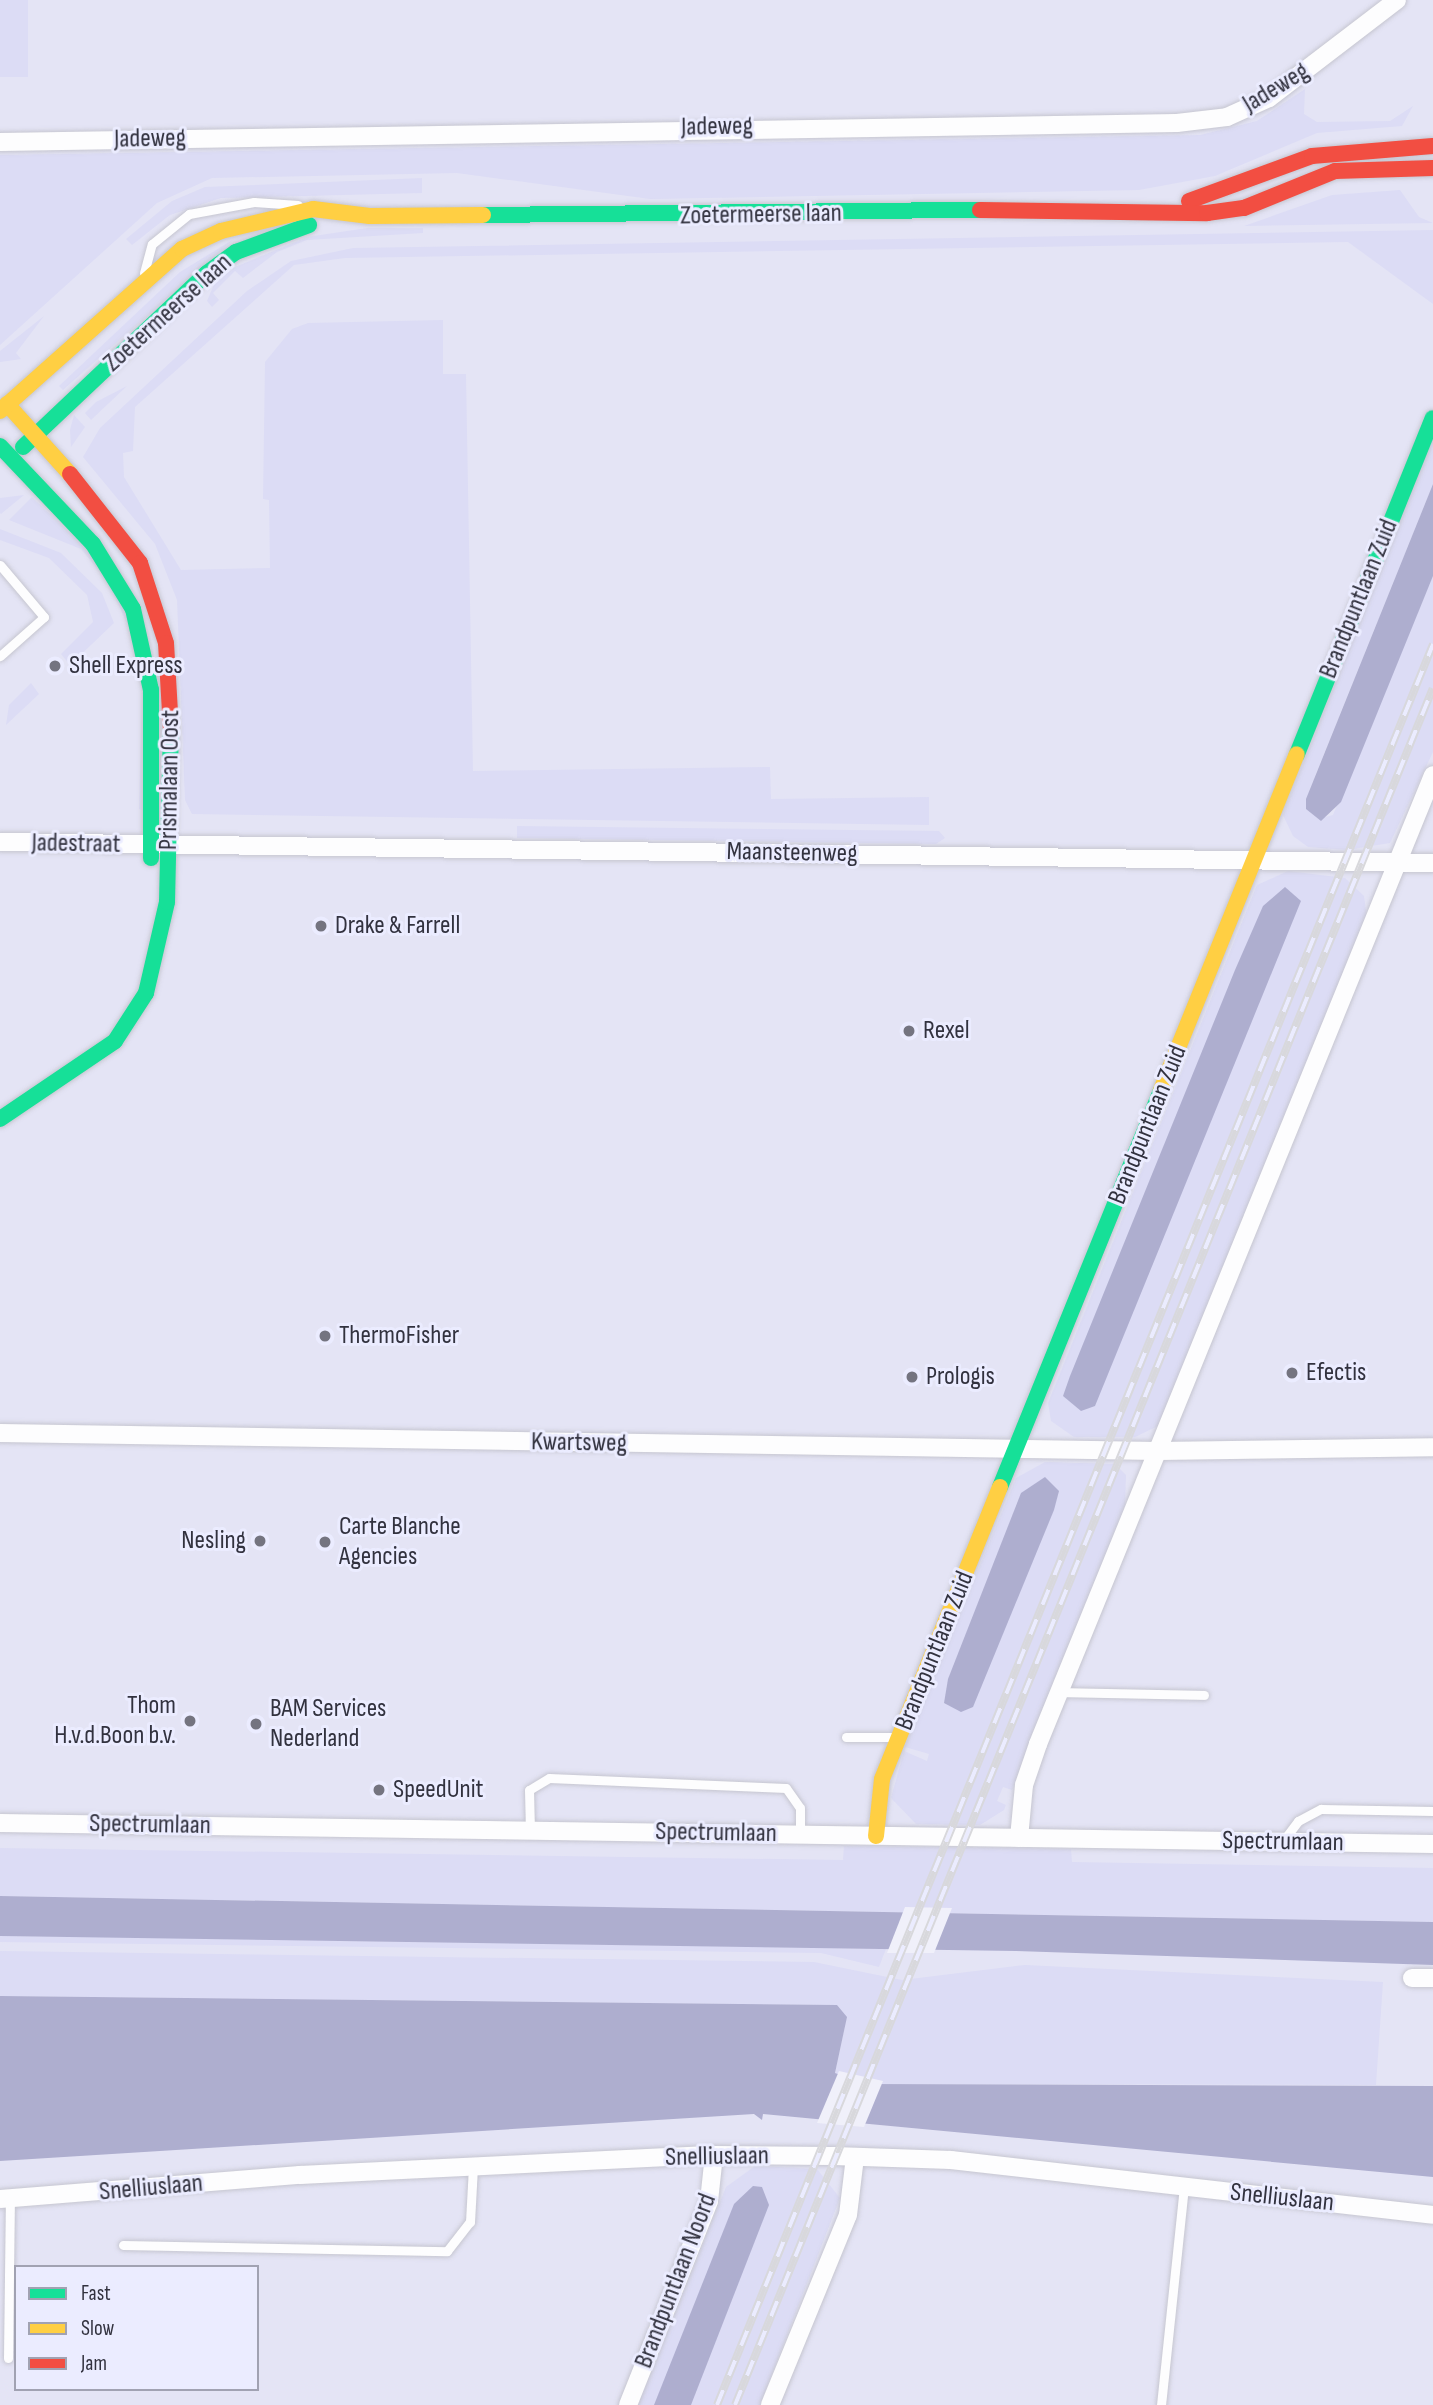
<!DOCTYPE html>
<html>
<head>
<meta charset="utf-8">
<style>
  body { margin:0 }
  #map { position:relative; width:1433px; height:2405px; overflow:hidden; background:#f0f0fa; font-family:"Sofia Sans Condensed",sans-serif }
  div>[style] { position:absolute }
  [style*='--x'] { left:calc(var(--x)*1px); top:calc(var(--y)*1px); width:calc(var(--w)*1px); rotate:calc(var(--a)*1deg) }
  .built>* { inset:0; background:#e4e4f5 }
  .green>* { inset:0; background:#dcdcf5; transform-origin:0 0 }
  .water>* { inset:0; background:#aeaecf }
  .pier>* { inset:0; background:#f0f0fa }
  .roads { filter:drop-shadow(0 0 2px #c6c6d0) drop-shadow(0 0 2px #c6c6d0) }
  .lane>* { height:9px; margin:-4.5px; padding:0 4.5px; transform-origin:4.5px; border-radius:4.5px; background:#fdfdfe }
  .street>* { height:18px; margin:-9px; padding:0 9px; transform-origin:9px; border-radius:9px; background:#fdfdfe }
  .fast>* { height:16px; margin:-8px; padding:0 8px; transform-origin:8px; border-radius:8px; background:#16e098 }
  .slow>* { height:16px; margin:-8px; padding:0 8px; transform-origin:8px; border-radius:8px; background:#ffcf43 }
  .jam>* { height:16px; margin:-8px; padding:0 8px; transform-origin:8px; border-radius:8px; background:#f24e42 }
  .rail>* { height:8px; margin-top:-4px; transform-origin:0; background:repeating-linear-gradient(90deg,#ebecff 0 16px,#d8d8dc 0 32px); box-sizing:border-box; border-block:2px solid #d8d8dc }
  .dots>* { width:19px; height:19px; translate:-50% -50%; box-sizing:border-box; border:4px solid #ebecff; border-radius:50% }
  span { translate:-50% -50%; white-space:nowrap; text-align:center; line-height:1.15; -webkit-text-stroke:6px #ebecff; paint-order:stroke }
  .street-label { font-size:26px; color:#32323f }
  .poi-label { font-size:26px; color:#32323f }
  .left { translate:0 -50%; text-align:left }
  .right { translate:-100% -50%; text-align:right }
  .legend { position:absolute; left:14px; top:2265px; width:245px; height:126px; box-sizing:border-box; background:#ebecff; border:2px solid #a1a2b2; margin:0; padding:9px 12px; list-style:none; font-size:21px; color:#32323f }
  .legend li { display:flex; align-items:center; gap:14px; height:35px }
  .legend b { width:35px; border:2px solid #a1a2b2 }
</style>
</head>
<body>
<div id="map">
  <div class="built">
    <div style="clip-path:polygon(evenodd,0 0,1433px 0,1433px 2405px,0 2405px,0 0,16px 2267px,257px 2267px,257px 2389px,16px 2389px,16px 2267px)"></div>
  </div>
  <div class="green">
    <div style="left:0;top:0;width:28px;height:77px"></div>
    <div style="clip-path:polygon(1305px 89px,1304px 114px,1317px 122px,1390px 121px,1413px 106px,1402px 126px,1317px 133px,1215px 176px,1139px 190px,650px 199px,457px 173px,212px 178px,157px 203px,0 345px,0 155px,1200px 135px,1257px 121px)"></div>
    <div style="clip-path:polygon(422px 178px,422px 193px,221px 198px,170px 215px,132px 245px,126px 239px,172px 201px,205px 187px)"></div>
    <div style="clip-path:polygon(1400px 190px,1419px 217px,1433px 223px,1244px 226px,1332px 195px)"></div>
    <div style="clip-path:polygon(367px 228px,423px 228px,423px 233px,307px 240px,277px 252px,243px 278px,235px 271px,213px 293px,219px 300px,212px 307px,207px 301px,215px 282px,235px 267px,307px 237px)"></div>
    <div style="clip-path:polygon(1433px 230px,1433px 304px,1348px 242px,345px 258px,294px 265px,135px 407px,133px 451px,123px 453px,124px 477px,181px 570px,270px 568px,269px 500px,263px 499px,265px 362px,292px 329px,308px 323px,443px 320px,443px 374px,466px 374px,473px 771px,770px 767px,771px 799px,929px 797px,929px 825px,192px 814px,185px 800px,177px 600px,155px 544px,83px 457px,100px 428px,247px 291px,291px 261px,353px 248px)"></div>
    <div style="clip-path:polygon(234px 239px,63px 390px,59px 386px,180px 272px)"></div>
    <div style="clip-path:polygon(44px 316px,16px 353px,21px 359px,0 362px,0 351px)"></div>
    <div style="clip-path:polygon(127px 386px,91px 420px,85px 413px,96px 402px)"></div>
    <div style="clip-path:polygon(74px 415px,85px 427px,71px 447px,70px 430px)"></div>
    <div style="clip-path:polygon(1433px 437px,1433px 484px,1309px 791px,1322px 818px,1333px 815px,1433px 576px,1433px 752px,1390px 843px,1347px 850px,1308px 847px,1293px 836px,1283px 815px)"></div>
    <div style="clip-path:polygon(24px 495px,1px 514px,0 513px,0 498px)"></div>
    <div style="clip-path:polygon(32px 497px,98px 560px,129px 611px,148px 691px,145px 811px,139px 809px,142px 692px,130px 630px,107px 580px,81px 549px,9px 520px)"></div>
    <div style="clip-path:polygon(0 529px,61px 553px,102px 593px,114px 623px,70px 665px,61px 654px,93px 622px,87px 595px,49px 558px,0 540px)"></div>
    <div style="clip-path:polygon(31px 683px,39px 694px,6px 725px,9px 705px)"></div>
    <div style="clip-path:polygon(517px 826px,939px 831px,945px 838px,936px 844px,517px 838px)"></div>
    <div style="clip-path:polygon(1288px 871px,1345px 878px,1364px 896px,1367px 918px,1158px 1426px,1135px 1437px,1074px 1437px,1051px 1421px,1048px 1403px,1257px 885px)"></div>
    <div style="clip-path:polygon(1045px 1462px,1115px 1464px,1126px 1475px,1125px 1509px,1012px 1790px,1003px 1787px,997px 1801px,1006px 1805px,1004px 1810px,980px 1825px,916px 1824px,891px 1798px,904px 1751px,927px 1761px,929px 1754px,905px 1747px,1016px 1478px)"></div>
    <div style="clip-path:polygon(844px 1846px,1071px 1849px,1072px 1862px,1433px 1868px,1433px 1922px,0 1896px,0 1848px,843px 1860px)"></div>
    <div style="clip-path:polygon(0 1936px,195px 1938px,886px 1949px,879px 1967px,821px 1953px,0 1942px)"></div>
    <div style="clip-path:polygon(0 1951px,814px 1962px,902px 1980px,1025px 1965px,1383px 1982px,1376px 2085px,866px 2084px,835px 2073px,845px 2026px,837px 2005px,0 1996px)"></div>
    <div style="clip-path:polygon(755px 2166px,817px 2169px,840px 2198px,760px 2405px,638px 2405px,726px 2187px)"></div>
  </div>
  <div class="water">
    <div style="clip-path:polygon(1433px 484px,1433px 576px,1341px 802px,1321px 821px,1306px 809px,1306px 799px)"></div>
    <div style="clip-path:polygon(1285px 887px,1301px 901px,1095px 1406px,1081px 1411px,1063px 1396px,1070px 1376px,1235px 970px,1263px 906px)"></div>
    <div style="clip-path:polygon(1045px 1477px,1059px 1491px,1054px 1510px,973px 1707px,961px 1712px,944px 1703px,948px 1679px,1021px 1493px)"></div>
    <div style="clip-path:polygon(0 1896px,1433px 1922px,1433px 1965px,1016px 1951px,0 1936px)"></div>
    <div style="clip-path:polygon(0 1996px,837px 2005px,847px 2017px,835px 2073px,866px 2084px,1433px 2086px,1433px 2177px,763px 2114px,762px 2120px,754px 2114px,0 2161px)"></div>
    <div style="clip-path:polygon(753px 2186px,762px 2187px,769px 2205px,691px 2405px,654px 2405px,734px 2204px)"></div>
  </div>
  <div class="pier">
    <div style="clip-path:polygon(905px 1907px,952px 1908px,934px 1953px,887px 1953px)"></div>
    <div style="clip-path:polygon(839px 2071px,883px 2081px,864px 2127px,817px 2123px)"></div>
  </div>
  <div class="roads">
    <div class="lane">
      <div style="--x:144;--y:273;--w:30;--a:-75"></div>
      <div style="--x:152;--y:244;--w:48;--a:-39"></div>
      <div style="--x:189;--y:214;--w:66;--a:-10.5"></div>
      <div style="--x:254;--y:202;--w:44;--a:3.9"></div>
      <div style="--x:0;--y:565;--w:68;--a:49.8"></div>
      <div style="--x:44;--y:617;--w:59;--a:138.4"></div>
      <div style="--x:1060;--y:1692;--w:144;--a:1.2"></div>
      <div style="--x:846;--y:1737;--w:48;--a:0"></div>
      <div style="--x:530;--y:1831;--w:41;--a:-91.4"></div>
      <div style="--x:529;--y:1790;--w:23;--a:-31"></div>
      <div style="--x:549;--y:1778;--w:237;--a:2.4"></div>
      <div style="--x:786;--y:1788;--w:24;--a:55"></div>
      <div style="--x:800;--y:1808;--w:27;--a:90"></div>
      <div style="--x:1283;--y:1841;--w:25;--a:-53"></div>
      <div style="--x:1298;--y:1821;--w:26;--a:-28"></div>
      <div style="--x:1321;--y:1809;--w:112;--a:1"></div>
      <div style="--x:123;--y:2245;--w:324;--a:1.1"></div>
      <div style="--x:447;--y:2251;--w:37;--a:-52"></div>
      <div style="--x:470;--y:2222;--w:55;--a:-86.9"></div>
      <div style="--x:8;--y:2358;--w:159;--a:-89.3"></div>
      <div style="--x:1161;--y:2405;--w:219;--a:-84"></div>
    </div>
    <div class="street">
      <div style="--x:0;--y:142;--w:1177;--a:-0.92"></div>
      <div style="--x:1177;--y:123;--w:50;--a:-6.8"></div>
      <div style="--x:1227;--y:117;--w:46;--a:-24.3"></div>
      <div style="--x:1269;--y:98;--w:161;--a:-37.4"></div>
      <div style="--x:0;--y:842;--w:1433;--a:0.84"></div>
      <div style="--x:0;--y:1433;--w:1158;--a:0.89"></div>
      <div style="--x:1158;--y:1451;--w:275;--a:-0.8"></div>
      <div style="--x:0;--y:1823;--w:1433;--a:0.84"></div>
      <div style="--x:1019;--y:1838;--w:53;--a:-84.6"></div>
      <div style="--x:1024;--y:1785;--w:43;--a:-71.1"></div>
      <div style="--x:1038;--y:1744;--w:1046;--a:-67.82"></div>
      <div style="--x:1412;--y:1978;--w:21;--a:0"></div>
      <div style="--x:0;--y:2199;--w:301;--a:-4.6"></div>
      <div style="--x:300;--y:2175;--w:414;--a:-2.8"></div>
      <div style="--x:714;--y:2155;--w:120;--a:0.5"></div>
      <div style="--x:834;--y:2156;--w:117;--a:2"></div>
      <div style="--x:951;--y:2160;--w:485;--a:6.5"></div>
      <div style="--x:628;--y:2405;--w:219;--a:-68.3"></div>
      <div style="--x:709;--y:2201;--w:46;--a:-83.8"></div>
      <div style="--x:770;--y:2405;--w:205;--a:-67.7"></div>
      <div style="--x:848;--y:2215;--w:58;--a:-83.1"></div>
    </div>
    <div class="fast">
      <div style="--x:483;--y:215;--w:497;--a:-0.6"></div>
      <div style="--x:0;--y:446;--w:135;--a:46.5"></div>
      <div style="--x:93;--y:544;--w:76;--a:58.4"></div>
      <div style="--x:133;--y:609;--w:83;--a:77.5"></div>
      <div style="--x:151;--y:690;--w:168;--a:90"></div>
      <div style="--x:23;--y:447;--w:253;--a:-43.4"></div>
      <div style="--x:207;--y:273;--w:36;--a:-36"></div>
      <div style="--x:236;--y:252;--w:78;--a:-20.3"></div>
      <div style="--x:1297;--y:754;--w:362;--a:-68"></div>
      <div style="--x:0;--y:1119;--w:139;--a:-34.1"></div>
      <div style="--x:115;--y:1041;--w:57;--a:-57.1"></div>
      <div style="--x:146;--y:993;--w:93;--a:-77"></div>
      <div style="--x:167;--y:902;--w:172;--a:-88.7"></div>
      <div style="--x:1000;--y:1487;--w:428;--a:-67.9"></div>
    </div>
    <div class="slow">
      <div style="--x:7;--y:404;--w:94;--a:48"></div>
      <div style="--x:0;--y:411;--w:244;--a:-41.7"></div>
      <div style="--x:182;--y:249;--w:43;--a:-24.8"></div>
      <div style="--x:221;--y:231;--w:95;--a:-13.4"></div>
      <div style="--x:313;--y:209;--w:57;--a:7"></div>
      <div style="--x:370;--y:216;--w:113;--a:-0.5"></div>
      <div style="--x:1161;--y:1090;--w:362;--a:-68"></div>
      <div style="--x:876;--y:1836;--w:57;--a:-84"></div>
      <div style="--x:882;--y:1779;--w:315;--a:-68"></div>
    </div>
    <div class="jam">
      <div style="--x:1189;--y:201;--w:131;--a:-20.1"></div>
      <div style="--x:1312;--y:156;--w:121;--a:-4.7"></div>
      <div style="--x:980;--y:210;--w:227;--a:0.8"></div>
      <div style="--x:1207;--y:213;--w:37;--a:-8"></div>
      <div style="--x:1244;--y:208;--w:98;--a:-22.1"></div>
      <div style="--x:1335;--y:171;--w:98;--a:-1.8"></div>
      <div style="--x:70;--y:474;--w:113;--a:51.8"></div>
      <div style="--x:140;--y:563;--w:84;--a:72"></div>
      <div style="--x:166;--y:643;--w:87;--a:86.7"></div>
    </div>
  </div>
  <div class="rail">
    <div style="--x:717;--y:2405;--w:1901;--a:-67.87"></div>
    <div style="--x:735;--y:2405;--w:1853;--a:-67.88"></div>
  </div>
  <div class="dots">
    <div style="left:55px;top:666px;background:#747480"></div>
    <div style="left:321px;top:926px;background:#747480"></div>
    <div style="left:909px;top:1031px;background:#747480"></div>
    <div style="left:325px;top:1336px;background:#747480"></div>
    <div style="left:1292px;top:1373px;background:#747480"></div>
    <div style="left:912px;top:1377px;background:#747480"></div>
    <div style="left:260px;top:1541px;background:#747480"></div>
    <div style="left:325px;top:1542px;background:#747480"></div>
    <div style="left:190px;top:1721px;background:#747480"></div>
    <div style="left:256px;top:1724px;background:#747480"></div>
    <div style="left:379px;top:1790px;background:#747480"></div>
  </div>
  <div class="street-label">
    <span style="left:1276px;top:88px;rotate:-31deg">Jadeweg</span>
    <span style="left:717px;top:127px;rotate:-1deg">Jadeweg</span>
    <span style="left:150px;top:139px;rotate:-1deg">Jadeweg</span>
    <span style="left:761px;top:215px;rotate:-1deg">Zoetermeerse laan</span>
    <span style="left:168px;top:313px;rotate:-42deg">Zoetermeerse laan</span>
    <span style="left:1359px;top:599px;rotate:-68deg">Brandpuntlaan Zuid</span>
    <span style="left:170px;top:780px;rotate:-89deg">Prismalaan Oost</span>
    <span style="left:76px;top:844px;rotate:1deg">Jadestraat</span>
    <span style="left:792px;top:853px;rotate:1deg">Maansteenweg</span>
    <span style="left:1148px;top:1125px;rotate:-68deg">Brandpuntlaan Zuid</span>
    <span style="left:579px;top:1443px;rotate:1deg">Kwartsweg</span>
    <span style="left:935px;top:1651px;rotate:-68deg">Brandpuntlaan Zuid</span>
    <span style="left:150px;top:1825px;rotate:1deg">Spectrumlaan</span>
    <span style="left:716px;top:1833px;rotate:1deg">Spectrumlaan</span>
    <span style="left:1283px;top:1842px;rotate:1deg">Spectrumlaan</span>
    <span style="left:717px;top:2157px;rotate:-1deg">Snelliuslaan</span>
    <span style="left:151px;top:2188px;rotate:-5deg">Snelliuslaan</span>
    <span style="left:1282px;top:2198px;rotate:6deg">Snelliuslaan</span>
    <span style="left:676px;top:2281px;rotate:-69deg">Brandpuntlaan Noord</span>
  </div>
  <div class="poi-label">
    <span class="left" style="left:69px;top:666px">Shell Express</span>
    <span class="left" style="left:335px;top:926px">Drake &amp; Farrell</span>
    <span class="left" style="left:923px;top:1031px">Rexel</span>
    <span class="left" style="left:339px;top:1336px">ThermoFisher</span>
    <span class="left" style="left:1306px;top:1373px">Efectis</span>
    <span class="left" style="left:926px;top:1377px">Prologis</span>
    <span class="left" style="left:339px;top:1542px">Carte Blanche<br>Agencies</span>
    <span class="right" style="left:246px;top:1541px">Nesling</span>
    <span class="right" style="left:176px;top:1721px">Thom<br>H.v.d.Boon b.v.</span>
    <span class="left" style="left:270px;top:1724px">BAM Services<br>Nederland</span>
    <span class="left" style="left:393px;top:1790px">SpeedUnit</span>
  </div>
  <ul class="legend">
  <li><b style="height:9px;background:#16e098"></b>Fast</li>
  <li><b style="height:9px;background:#ffcf43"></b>Slow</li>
  <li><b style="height:9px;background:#f24e42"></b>Jam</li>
  </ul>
</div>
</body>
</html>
